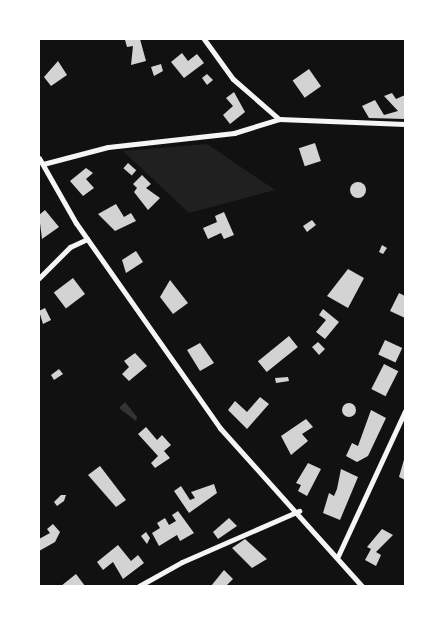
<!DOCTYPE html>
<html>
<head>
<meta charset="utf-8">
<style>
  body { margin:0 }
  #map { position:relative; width:444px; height:625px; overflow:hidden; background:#111; font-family:Roboto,sans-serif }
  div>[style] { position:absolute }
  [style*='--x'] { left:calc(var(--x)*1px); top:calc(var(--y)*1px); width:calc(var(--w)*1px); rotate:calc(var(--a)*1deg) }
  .green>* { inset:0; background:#202020 }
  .water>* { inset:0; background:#333 }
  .building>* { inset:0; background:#d3d3d3; transform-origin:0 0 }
  .round { border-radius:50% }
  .minor>* { height:5px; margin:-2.5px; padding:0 2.5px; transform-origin:2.5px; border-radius:2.5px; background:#f5f5f5 }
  span { translate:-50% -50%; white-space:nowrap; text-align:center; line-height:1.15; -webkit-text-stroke:5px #fff; paint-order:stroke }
  .frame { position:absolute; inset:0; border:40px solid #fff; pointer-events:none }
</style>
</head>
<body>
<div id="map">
  <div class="green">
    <div style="clip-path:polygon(207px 144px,275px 190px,189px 213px,123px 151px)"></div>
  </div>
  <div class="water">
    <div style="clip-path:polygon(125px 402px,137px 417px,136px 421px,119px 408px)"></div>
  </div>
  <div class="building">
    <div style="clip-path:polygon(140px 39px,146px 61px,131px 65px,133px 46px,127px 47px,125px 40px)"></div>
    <div style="clip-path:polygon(182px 53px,188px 61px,197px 54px,204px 63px,184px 78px,171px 62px)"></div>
    <div style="clip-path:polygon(58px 61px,67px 75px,51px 86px,44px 77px)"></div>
    <div style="clip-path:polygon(161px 64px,163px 71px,154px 76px,151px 67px)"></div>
    <div style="left:309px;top:69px;width:21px;height:20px;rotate:55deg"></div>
    <div style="clip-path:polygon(207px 74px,213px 80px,207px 85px,202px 78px)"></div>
    <div style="clip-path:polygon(234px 92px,245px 112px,230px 124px,223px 115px,233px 106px,226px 98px)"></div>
    <div style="clip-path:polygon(392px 93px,396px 99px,405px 95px,405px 119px,369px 118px,362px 106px,375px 100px,384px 115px,398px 111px,384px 96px)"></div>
    <div style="left:315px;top:143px;width:19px;height:17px;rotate:72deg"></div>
    <div style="left:128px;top:163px;width:11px;height:7px;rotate:41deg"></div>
    <div style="clip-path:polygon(86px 168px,93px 173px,86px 179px,94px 188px,83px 196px,70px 181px)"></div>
    <div style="clip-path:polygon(142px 175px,151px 184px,146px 188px,160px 198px,148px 210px,134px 192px,137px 188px,133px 184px)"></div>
    <div class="round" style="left:350px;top:182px;width:16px;height:16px"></div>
    <div style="clip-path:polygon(116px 204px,124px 217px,131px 213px,136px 221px,115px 231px,98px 214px)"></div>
    <div style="clip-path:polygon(45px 210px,59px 227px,42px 239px,39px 215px)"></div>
    <div style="clip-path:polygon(224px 212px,234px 235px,224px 239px,221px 233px,208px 239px,203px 228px,217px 222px,215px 216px)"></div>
    <div style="clip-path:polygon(312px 220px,316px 225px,307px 232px,303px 226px)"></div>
    <div style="clip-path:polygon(382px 245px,387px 248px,383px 254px,379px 252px)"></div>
    <div style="clip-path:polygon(136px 251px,143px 262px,126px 273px,122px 260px)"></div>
    <div style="clip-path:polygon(348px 269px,364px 278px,348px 308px,327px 296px)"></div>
    <div style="left:73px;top:278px;width:20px;height:24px;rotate:53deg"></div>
    <div style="clip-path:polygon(170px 280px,188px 303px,173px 314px,160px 297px)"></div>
    <div style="clip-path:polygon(399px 293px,405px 296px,405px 318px,390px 311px)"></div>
    <div style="clip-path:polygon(45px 308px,51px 320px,43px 324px,39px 311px)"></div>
    <div style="clip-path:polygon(323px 309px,339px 322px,325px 339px,316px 332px,326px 320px,319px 315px)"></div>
    <div style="left:289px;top:336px;width:14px;height:40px;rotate:51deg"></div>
    <div style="left:385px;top:340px;width:19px;height:16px;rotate:25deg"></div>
    <div style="clip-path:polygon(318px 342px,325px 349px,319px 355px,312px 347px)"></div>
    <div style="clip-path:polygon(200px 343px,214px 363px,200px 371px,187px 350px)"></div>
    <div style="clip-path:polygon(135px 353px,147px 366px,129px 381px,122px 374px,129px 367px,124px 361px)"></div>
    <div style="left:384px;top:364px;width:16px;height:28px;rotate:27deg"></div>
    <div style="clip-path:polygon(59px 369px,63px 374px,54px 380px,51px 375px)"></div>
    <div style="clip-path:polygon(288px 377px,289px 381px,276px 383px,275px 378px)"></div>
    <div style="clip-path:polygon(260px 397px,269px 404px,247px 429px,228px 410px,235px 401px,247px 412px)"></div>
    <div class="round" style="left:342px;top:403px;width:14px;height:14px"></div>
    <div style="clip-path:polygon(371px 410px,386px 418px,368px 456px,357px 462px,346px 456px,352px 443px,358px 446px)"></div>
    <div style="clip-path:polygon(306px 419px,313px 427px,302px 434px,308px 441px,291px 455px,281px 436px)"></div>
    <div style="clip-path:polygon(146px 427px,157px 440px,162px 435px,171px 445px,164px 451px,170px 458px,155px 468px,151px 463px,158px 456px,138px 434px)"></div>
    <div style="clip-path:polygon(405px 456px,405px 480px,399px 477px)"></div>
    <div style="clip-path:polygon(308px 463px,321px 469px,307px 496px,298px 491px,301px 485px,296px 483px)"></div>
    <div style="clip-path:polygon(100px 466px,126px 500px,116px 507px,88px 475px)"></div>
    <div style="clip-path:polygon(341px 469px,358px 477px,340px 520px,323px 513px,329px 493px,334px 496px,337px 489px)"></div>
    <div style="clip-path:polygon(214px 484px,217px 493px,189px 513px,174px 491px,181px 486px,190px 500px,195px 498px,191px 492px)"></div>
    <div style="clip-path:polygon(61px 495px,66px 495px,64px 501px,57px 506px,54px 502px)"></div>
    <div style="clip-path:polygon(178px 511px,194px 533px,180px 541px,177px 535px,159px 546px,152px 533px,160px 528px,157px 523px,165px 518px,169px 525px,176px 521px,172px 515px)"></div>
    <div style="clip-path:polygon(229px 518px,237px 526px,218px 539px,213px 532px)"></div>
    <div style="clip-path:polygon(53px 524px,60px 532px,55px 542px,39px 551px,39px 539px,50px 533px,47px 529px)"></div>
    <div style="clip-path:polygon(382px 529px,393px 535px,376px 552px,381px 555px,376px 566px,365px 560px,371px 549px,367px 547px)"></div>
    <div style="clip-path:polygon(146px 532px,150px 538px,147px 544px,141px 536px)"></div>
    <div style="clip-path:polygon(245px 539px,267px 559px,252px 568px,232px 548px)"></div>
    <div style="clip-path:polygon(118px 545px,131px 561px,138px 555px,144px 563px,123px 579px,113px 562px,103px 570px,97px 562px)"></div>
    <div style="clip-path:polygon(224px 570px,233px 579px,226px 586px,211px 586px)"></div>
    <div style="clip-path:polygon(76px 574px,85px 586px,61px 586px)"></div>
  </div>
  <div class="minor">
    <div style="--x:204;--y:39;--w:49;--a:54.1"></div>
    <div style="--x:233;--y:79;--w:61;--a:41"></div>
    <div style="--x:39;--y:158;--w:75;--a:60.4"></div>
    <div style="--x:76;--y:223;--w:251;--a:54.9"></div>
    <div style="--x:220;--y:428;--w:212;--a:48.1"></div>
    <div style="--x:43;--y:164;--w:67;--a:-14.7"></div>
    <div style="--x:108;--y:147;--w:127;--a:-6.3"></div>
    <div style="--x:234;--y:133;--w:47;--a:-17.3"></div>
    <div style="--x:279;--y:119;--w:126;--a:2.3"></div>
    <div style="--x:39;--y:278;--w:44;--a:-45"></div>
    <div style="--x:70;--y:247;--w:19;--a:-25"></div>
    <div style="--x:338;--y:556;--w:160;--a:-65.2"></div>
    <div style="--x:139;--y:586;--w:49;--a:-29.2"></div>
    <div style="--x:182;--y:562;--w:128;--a:-23.6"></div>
  </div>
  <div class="frame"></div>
</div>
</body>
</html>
